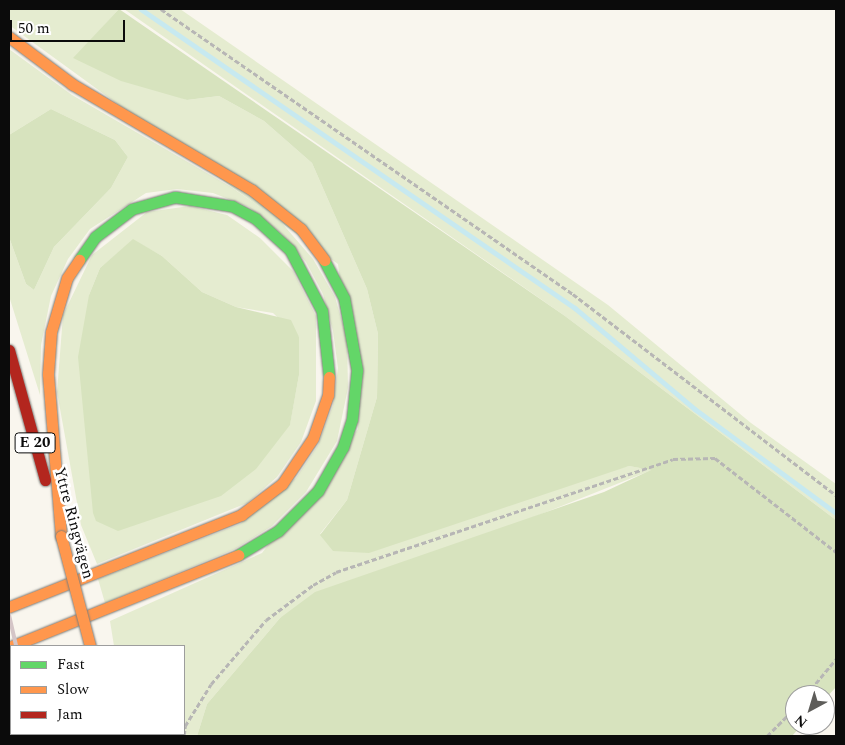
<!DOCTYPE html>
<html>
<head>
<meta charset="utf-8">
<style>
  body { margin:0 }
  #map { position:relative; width:845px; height:745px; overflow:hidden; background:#f9f6ee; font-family:Spectral,serif }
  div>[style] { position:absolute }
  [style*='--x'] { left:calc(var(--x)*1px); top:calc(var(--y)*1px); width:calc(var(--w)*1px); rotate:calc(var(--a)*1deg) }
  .green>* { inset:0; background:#e5ecd0 }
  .forest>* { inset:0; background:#d7e3be }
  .stream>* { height:4.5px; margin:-2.25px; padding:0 2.25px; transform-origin:2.25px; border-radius:2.25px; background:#c7e9f0 }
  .path>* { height:2.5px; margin-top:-1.25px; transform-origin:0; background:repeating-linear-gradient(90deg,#b7b6b5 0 5px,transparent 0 7.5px) }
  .roads { filter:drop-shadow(0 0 1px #7f7e7a) drop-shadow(0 0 1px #7f7e7a) }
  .fast>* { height:11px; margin:-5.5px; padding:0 5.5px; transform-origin:5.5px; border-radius:5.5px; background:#63d668 }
  .slow>* { height:11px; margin:-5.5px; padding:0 5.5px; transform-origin:5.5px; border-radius:5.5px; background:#ff974d }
  .jam>* { height:11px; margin:-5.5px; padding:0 5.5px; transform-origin:5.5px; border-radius:5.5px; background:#b3261e }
  .rail>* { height:4px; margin:-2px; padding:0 2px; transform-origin:2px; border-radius:2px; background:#d4c5c7 }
  .bridges { filter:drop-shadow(0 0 1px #7f7e7a) drop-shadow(0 0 1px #7f7e7a) }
  .slow-bridge>* { height:11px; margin:-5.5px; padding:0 5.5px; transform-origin:5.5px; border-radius:5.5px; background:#ff974d }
  span { translate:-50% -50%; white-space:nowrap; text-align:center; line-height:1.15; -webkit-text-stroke:5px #fff; paint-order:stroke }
  .shield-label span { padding:1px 4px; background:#fff; border:1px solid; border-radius:4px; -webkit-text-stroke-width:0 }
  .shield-label { font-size:15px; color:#0b0b0b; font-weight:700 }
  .street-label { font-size:16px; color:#0b0b0b }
  .frame { position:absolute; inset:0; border:10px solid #0b0b0b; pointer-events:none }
  .legend { position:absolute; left:10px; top:645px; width:175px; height:90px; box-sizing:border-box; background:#fff; border:1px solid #9d9d9d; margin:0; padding:6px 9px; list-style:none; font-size:15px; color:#0b0b0b }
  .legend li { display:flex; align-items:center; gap:10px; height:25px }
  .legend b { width:25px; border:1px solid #9d9d9d }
  .north { position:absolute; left:785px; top:685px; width:50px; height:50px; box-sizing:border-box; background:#fff; border:1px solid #9d9d9d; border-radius:50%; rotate:219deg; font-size:14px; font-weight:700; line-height:20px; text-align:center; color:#0b0b0b }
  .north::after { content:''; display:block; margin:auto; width:18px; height:22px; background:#5e5d5a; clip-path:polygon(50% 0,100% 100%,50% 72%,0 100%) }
  .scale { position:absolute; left:10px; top:20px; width:115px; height:22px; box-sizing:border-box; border:2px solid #0b0b0b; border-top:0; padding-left:6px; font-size:15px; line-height:18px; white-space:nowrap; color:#0b0b0b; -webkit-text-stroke:4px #fff; paint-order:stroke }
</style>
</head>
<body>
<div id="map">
  <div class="green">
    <div style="clip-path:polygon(9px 9px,119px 9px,74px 58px,187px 100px,219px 96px,264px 121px,312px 163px,367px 289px,378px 334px,377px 397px,347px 500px,320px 534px,629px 466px,652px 470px,280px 618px,207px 704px,197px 736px,131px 736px,184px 734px,184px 646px,114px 646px,110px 621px,262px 553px,358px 429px,338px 264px,9px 25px)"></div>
    <div style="clip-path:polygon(124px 9px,180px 9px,608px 305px,751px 423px,836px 484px,836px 520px,565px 316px)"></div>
    <div style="clip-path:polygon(9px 49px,72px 95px,231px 187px,280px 221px,313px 259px,335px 297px,347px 339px,348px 388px,337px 441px,306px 492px,272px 526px,235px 549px,105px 603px,98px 579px,240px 524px,296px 478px,318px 445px,333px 405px,338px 368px,333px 331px,323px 294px,306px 262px,283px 235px,249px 207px,213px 193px,177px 189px,146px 193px,90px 229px,68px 259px,51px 296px,41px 345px,40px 395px,9px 296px,9px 237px,26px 284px,34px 290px,54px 247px,111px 188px,128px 157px,115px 140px,51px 109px,9px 135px)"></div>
    <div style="clip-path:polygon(evenodd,190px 206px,227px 215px,260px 238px,293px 271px,316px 316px,316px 401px,301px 442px,277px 477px,247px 503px,97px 564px,81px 525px,57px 392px,63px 315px,92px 255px,147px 212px,190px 206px,133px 240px,162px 256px,202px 292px,236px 307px,273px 313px,299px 337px,299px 375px,290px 424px,89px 295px,100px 268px,133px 240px)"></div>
  </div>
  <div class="forest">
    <div style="clip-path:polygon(119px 9px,565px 316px,836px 520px,836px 687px,825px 699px,825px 695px,795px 695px,795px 725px,802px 725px,792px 736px,197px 736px,207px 704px,280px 618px,315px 592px,604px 492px,651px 470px,629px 466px,369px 553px,333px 551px,320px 535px,347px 500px,377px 397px,378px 334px,367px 289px,312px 163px,264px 121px,219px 96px,187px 100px,121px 81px,73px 58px)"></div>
    <div style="clip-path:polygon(51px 109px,115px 140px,128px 157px,111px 188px,54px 247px,34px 290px,26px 284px,9px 237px,9px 135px)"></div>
    <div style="clip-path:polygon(133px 239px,162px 256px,202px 292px,236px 307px,291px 320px,299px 337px,299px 375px,290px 425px,256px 469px,221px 496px,118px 531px,96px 521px,93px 513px,78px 357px,89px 295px,100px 268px)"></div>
  </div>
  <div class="stream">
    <div style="--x:141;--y:9;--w:527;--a:34.56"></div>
    <div style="--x:575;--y:308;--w:157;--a:40.1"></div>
    <div style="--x:695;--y:409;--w:175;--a:36.4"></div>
  </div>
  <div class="path">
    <div style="--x:161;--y:9;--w:501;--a:34.67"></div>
    <div style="--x:573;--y:294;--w:331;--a:37.4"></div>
    <div style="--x:806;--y:695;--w:47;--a:-50.2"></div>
    <div style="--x:184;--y:736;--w:10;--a:-84"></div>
    <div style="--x:185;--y:726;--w:49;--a:-58.2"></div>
    <div style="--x:211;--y:684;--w:84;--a:-49.3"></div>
    <div style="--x:266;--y:620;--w:59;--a:-36.7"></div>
    <div style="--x:313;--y:585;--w:26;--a:-29"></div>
    <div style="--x:336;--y:572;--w:355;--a:-18.5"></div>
    <div style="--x:673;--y:459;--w:42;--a:-1.4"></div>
    <div style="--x:715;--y:458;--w:153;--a:37.8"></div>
    <div style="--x:767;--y:736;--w:40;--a:-45"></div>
  </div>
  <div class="roads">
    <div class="fast">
      <div style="--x:79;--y:260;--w:28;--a:-55"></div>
      <div style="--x:95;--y:237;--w:46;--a:-37.1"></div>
      <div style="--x:132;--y:209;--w:45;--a:-15.6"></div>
      <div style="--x:175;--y:197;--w:58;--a:9"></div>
      <div style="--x:232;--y:206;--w:27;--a:28"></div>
      <div style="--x:256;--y:219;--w:46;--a:42.4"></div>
      <div style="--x:290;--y:250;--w:69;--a:62.3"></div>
      <div style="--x:322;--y:311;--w:66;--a:83.9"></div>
      <div style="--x:238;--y:555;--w:47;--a:-31"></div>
      <div style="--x:278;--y:531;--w:57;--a:-45"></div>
      <div style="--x:318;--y:491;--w:51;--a:-60.4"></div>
      <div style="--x:343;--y:447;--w:29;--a:-72"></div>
      <div style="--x:352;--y:419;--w:49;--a:-84.2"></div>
      <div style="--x:357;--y:370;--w:73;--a:-100.2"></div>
      <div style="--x:344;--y:298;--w:43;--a:-117.8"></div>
      <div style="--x:109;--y:734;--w:2;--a:63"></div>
    </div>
    <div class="slow">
      <div style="--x:9;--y:37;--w:79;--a:36.7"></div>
      <div style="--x:72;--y:84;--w:209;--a:30.5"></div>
      <div style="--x:252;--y:190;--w:63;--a:38.5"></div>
      <div style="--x:301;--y:229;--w:39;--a:53"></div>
      <div style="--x:61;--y:536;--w:163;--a:-94.6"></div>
      <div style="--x:48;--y:374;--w:42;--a:-85.9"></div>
      <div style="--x:51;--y:332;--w:56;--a:-73.5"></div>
      <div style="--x:67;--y:278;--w:22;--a:-56"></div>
      <div style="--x:9;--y:607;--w:250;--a:-21.6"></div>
      <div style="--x:241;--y:515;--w:51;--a:-37.1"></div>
      <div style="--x:282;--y:484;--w:55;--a:-56"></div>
      <div style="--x:313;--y:438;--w:46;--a:-70.8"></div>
      <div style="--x:328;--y:395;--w:18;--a:-87"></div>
      <div style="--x:12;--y:646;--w:244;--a:-21.9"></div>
    </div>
    <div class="jam">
      <div style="--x:9;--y:350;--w:135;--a:74.5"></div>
    </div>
  </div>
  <div class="rail">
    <div style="--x:9;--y:615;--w:32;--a:77"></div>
    <div style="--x:9;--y:659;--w:12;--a:81"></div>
    <div style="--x:25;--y:734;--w:2;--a:90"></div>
    <div style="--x:35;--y:734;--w:2;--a:63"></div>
  </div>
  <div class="bridges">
    <div class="slow-bridge">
      <div style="--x:61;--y:536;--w:114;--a:75.2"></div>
    </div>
  </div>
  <div class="shield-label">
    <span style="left:35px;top:443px">E 20</span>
  </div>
  <div class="street-label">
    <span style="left:74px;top:523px;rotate:75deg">Yttre Ringvägen</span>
  </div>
  <div class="frame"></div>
  <ul class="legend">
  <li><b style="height:6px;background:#63d668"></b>Fast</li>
  <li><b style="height:6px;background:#ff974d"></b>Slow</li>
  <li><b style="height:6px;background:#b3261e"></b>Jam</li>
  </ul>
  <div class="north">N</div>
  <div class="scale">50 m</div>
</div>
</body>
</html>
